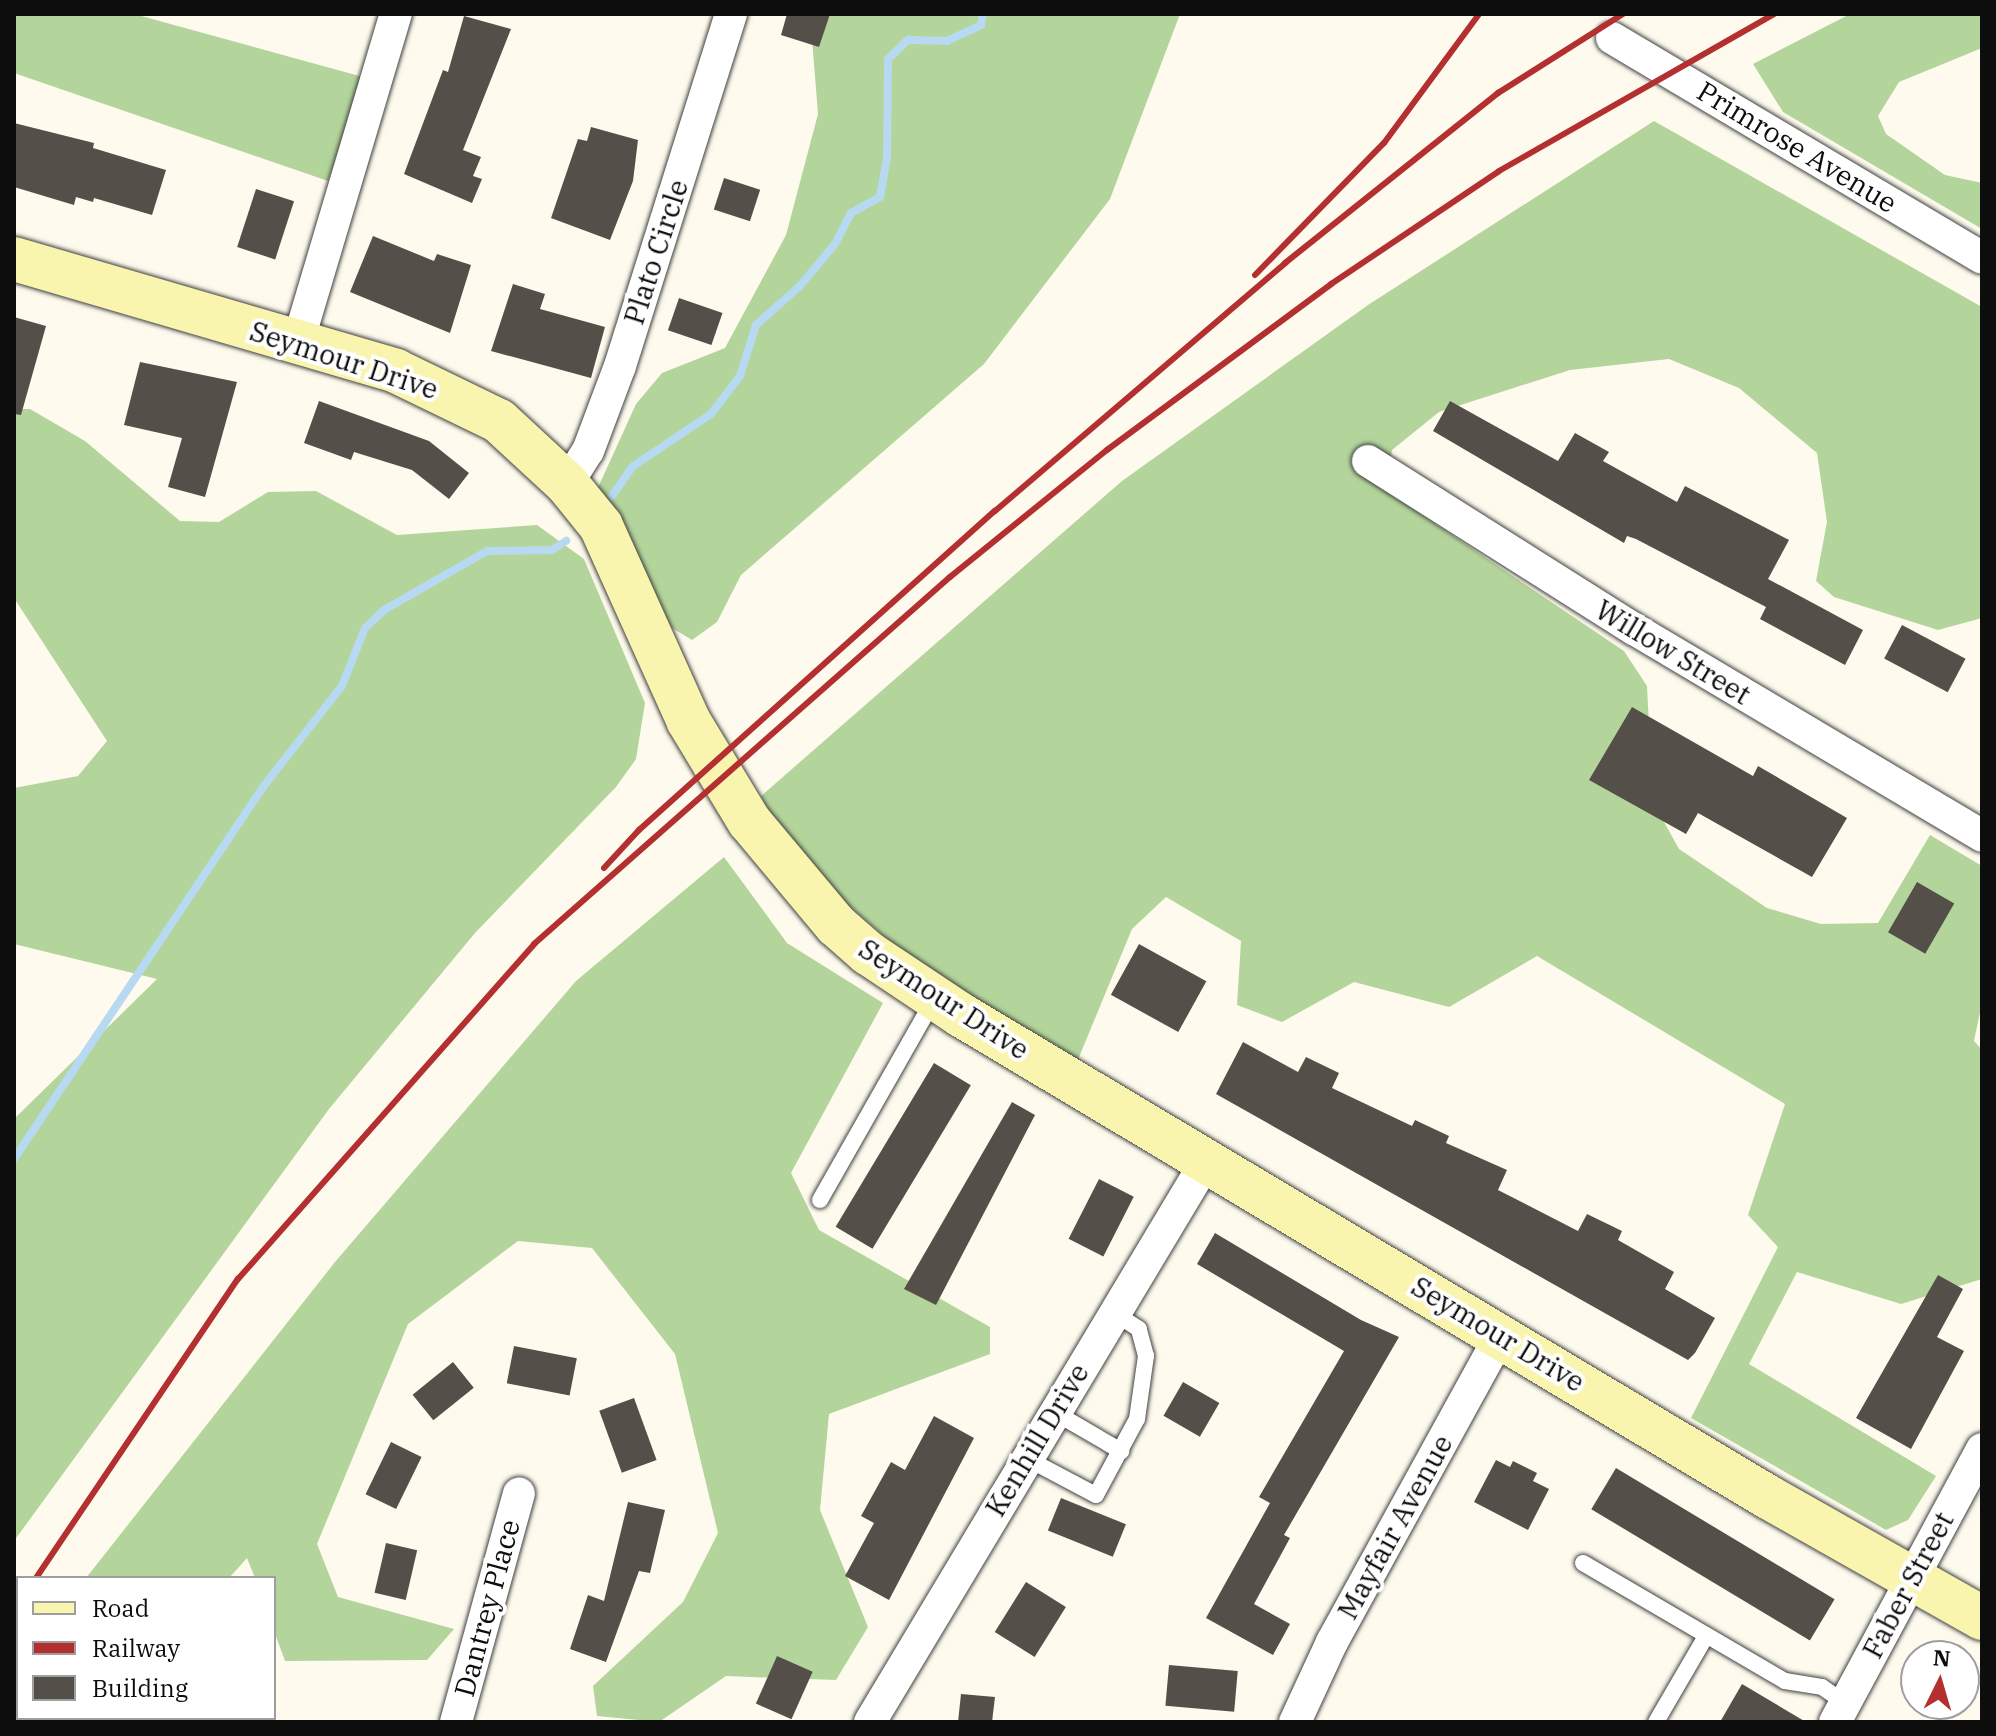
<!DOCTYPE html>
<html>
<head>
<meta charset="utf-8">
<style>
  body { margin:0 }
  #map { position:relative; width:1996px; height:1736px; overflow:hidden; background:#fefbee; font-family:"IBM Plex Serif",serif }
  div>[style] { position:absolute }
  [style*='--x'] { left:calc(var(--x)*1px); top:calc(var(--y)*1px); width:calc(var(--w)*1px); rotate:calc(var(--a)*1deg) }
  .forest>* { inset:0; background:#b3d59b }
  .stream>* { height:8px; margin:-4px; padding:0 4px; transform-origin:4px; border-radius:4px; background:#b7d9f1 }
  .building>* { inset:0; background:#554f4a; transform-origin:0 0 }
  .roads { filter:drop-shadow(0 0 2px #404040) drop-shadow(0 0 2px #404040) }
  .lane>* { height:16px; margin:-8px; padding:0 8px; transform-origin:8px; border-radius:8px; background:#fff }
  .street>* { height:32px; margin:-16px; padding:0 16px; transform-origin:16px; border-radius:16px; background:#fff }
  .secondary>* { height:44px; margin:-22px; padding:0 22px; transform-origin:22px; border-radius:22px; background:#f9f4ae }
  .rail>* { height:6px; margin:-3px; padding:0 3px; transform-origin:3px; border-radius:3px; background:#b32f30 }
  span { translate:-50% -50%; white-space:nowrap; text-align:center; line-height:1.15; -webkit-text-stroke:8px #fff; paint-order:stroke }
  .street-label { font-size:28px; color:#0d0d0d }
  .frame { position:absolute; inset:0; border:16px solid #0d0d0d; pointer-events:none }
  .legend { position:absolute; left:16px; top:1576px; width:260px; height:144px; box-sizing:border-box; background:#fff; border:2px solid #9e9e9e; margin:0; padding:10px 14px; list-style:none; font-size:24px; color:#0d0d0d }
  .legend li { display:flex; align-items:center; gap:16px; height:40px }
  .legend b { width:40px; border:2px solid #9e9e9e }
  .north { position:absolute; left:1900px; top:1640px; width:80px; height:80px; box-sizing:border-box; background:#fff; border:2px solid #9e9e9e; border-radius:50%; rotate:5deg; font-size:22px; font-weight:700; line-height:32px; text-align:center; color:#0d0d0d }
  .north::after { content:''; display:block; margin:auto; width:28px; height:36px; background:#b32f30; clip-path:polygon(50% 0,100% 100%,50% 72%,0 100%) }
</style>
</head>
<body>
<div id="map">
  <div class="forest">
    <div style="clip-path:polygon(14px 14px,134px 14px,363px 77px,328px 181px,14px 73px)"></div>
    <div style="clip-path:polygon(810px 14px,1180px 14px,1110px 199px,984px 364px,741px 575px,717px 622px,692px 640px,672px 628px,596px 492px,636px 404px,662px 373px,725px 348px,786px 235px,818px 114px)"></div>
    <div style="clip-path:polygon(1850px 14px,1982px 14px,1982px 48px,1899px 82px,1878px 116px,1886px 134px,1945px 175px,1982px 183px,1982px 229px,1783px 112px,1753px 64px)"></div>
    <div style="clip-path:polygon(1654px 121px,1982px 307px,1982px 618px,1938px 630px,1834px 597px,1816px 581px,1827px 522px,1817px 453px,1739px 388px,1669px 359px,1570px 370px,1439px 412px,1392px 450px,1385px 490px,1624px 651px,1647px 686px,1653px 802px,1679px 849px,1767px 908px,1821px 924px,1878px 923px,1930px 835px,1982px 866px,1982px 1003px,1974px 1041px,1982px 1050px,1982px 1279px,1901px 1304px,1797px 1272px,1749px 1364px,1936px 1476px,1908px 1520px,1886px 1530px,1691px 1418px,1778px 1247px,1748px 1215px,1785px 1104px,1537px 956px,1449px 1007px,1354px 982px,1282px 1022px,1237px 1005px,1241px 941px,1166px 897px,1132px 929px,1077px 1062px,901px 951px,825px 885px,785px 840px,761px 796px,1122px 481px,1368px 305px)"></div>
    <div style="clip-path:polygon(14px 409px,30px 409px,85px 441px,180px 521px,219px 522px,268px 492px,316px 491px,397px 535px,537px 525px,584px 559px,645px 703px,636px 759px,616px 787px,475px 933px,329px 1109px,14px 1541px,14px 1119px,157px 979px,14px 944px,14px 788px,78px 776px,107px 741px,14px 598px)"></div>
    <div style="clip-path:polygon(724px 857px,787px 943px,883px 1003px,791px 1173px,819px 1230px,990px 1327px,990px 1354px,829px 1414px,820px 1510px,868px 1627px,836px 1680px,726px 1676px,659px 1722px,597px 1716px,593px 1686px,683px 1602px,718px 1533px,675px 1354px,592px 1248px,518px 1241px,408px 1324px,317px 1544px,338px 1597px,454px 1629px,427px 1660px,285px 1661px,274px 1631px,274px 1578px,255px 1578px,247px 1558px,229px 1578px,86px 1578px,335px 1262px,576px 981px)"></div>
  </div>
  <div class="stream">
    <div style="--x:612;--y:496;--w:35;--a:-55"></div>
    <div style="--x:632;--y:467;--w:95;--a:-33.9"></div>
    <div style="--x:711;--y:414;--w:48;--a:-52.7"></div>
    <div style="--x:740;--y:376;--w:53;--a:-72.6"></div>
    <div style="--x:756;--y:325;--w:59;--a:-41.6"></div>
    <div style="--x:800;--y:286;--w:55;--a:-50.2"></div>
    <div style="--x:835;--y:244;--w:35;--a:-63"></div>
    <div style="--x:851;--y:213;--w:33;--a:-29"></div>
    <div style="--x:880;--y:197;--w:39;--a:-80"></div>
    <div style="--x:887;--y:159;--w:100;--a:-89.4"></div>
    <div style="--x:888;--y:59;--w:28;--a:-44"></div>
    <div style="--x:908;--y:40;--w:39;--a:1"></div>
    <div style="--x:947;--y:41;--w:38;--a:-25"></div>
    <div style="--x:981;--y:25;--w:11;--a:-80"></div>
    <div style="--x:14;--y:1159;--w:448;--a:-56.2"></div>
    <div style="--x:263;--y:787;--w:128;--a:-52"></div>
    <div style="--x:342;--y:686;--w:62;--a:-68.4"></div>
    <div style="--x:365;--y:628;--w:26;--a:-43"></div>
    <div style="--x:384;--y:610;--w:119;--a:-29.8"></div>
    <div style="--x:487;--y:551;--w:65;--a:-0.9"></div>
    <div style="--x:552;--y:550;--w:17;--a:-33"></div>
  </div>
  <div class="building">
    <div style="clip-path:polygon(787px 14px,830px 14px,819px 47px,781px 35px)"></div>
    <div style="clip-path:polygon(464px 16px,511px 29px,463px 150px,481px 157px,473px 176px,482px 179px,472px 203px,404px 174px,443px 70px,448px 72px)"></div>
    <div style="clip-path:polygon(14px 123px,94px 143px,93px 148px,166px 170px,152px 215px,94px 198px,93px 202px,76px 197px,74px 205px,14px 187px)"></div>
    <div style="clip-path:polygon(591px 127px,638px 140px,633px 181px,610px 240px,551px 218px,578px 139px,587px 141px)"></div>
    <div style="left:724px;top:178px;width:38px;height:33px;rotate:18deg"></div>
    <div style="left:256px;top:189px;width:40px;height:61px;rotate:18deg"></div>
    <div style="clip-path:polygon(373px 236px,434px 261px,437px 254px,471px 265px,450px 333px,350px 292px)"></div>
    <div style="clip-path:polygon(513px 284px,545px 294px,540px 309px,605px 327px,591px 378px,491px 351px)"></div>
    <div style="left:679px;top:298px;width:46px;height:34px;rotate:19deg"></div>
    <div style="clip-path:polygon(14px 317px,46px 326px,21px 415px,14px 414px)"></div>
    <div style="clip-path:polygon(140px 362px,237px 382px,205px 497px,168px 487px,182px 438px,124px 425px)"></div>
    <div style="clip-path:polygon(319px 401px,429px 441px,469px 473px,449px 499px,412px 470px,354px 452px,351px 460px,304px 443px)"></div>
    <div style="clip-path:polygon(1450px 401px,1558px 461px,1575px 433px,1609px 452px,1603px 461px,1677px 502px,1685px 486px,1789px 540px,1768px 579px,1863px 630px,1845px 665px,1760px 619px,1766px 607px,1636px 539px,1627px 536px,1624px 543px,1433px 431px)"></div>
    <div style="left:1902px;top:625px;width:72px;height:38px;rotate:28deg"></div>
    <div style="clip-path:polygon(1632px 707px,1753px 776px,1758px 766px,1847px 818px,1812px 877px,1698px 813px,1686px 834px,1589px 780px)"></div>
    <div style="left:1917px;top:882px;width:43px;height:58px;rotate:30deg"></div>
    <div style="left:1139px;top:944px;width:77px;height:58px;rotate:29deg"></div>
    <div style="clip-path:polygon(1243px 1042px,1298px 1072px,1306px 1057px,1339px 1073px,1332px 1088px,1412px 1126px,1415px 1120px,1449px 1136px,1446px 1143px,1507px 1170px,1498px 1190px,1578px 1231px,1587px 1214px,1622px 1231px,1618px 1240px,1674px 1272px,1665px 1289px,1715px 1318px,1695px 1353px,1688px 1360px,1216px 1094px)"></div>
    <div style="left:934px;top:1063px;width:43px;height:191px;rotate:31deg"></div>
    <div style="clip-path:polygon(1012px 1102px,1035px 1115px,936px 1305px,904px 1289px)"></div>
    <div style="left:1099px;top:1179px;width:39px;height:67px;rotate:27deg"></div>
    <div style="clip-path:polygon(1215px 1233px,1361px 1320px,1399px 1337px,1284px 1535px,1290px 1538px,1254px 1604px,1290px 1624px,1273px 1655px,1206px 1618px,1270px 1503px,1259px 1497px,1344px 1351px,1197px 1264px)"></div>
    <div style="clip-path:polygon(1938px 1275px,1963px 1289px,1937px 1337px,1964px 1351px,1911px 1449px,1856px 1418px)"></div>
    <div style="left:514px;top:1346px;width:64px;height:38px;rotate:11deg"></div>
    <div style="left:453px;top:1362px;width:33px;height:52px;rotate:51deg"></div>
    <div style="left:1183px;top:1382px;width:42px;height:39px;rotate:30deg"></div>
    <div style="left:634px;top:1398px;width:66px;height:37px;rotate:70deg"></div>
    <div style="clip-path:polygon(934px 1416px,974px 1438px,889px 1600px,845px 1576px,874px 1523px,861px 1516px,891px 1462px,905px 1470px)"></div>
    <div style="left:391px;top:1442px;width:34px;height:58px;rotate:26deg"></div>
    <div style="clip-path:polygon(1496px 1460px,1510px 1467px,1513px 1461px,1537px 1473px,1533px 1481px,1549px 1489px,1528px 1530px,1474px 1502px)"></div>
    <div style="left:1616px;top:1468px;width:255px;height:48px;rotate:31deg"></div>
    <div style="left:1061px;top:1498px;width:70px;height:35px;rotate:22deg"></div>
    <div style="clip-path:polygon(628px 1502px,665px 1510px,650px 1573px,639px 1571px,606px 1662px,570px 1649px,588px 1595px,604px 1601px)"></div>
    <div style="left:386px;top:1543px;width:32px;height:51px;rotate:13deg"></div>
    <div style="left:1026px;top:1582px;width:47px;height:59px;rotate:32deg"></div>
    <div style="left:777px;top:1656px;width:39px;height:52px;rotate:24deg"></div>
    <div style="left:1169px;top:1665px;width:69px;height:41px;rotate:5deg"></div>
    <div style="clip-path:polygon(1742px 1684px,1806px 1722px,1720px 1722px)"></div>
    <div style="clip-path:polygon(961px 1694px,995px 1697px,992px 1722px,958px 1722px)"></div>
  </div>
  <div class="roads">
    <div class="lane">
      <div style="--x:820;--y:1200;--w:231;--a:-60.4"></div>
      <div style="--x:1054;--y:1412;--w:78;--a:30.2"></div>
      <div style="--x:1026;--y:1458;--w:79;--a:27.9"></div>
      <div style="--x:1096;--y:1495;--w:86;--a:-61.7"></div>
      <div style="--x:1137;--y:1419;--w:64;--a:-81.9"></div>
      <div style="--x:1146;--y:1356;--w:28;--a:-105"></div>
      <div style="--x:1139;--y:1329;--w:30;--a:-147"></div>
      <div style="--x:1583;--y:1563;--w:234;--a:30.3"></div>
      <div style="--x:1785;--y:1681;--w:37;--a:9"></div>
      <div style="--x:1822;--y:1687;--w:28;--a:35"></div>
      <div style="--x:1656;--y:1722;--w:99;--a:-59.8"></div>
    </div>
    <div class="street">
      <div style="--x:1612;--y:38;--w:430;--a:30.7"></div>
      <div style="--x:298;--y:342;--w:342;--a:-73.4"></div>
      <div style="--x:1368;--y:461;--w:315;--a:32.3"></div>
      <div style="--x:1634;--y:629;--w:405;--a:30.7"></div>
      <div style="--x:567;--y:484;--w:39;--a:-58"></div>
      <div style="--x:588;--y:451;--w:91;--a:-69.4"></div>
      <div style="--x:620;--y:366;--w:369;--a:-72.5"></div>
      <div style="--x:456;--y:1722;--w:237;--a:-74.6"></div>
      <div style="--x:870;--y:1722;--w:655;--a:-59.05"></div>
      <div style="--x:1295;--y:1722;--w:88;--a:-65.2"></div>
      <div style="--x:1332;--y:1642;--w:349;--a:-61.2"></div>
      <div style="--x:1835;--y:1722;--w:310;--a:-61.7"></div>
    </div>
    <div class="secondary">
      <div style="--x:14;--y:259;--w:398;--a:16.3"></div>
      <div style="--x:396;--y:371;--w:114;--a:25.9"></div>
      <div style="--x:499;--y:421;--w:93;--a:42.8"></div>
      <div style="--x:567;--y:484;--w:54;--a:51"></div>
      <div style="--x:601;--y:526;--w:213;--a:65.8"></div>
      <div style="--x:688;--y:720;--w:118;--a:58.9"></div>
      <div style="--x:749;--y:821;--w:136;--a:50.1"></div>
      <div style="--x:836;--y:925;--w:43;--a:41.2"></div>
      <div style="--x:868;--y:953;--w:112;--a:33.7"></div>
      <div style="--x:961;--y:1015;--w:940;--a:30.85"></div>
      <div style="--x:1768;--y:1497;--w:246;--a:29.5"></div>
    </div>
  </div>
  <div class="rail">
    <div style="--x:1255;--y:275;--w:185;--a:-45.7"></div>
    <div style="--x:1384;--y:143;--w:160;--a:-53.6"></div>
    <div style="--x:604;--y:868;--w:52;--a:-47.4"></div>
    <div style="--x:639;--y:830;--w:478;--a:-41.9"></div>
    <div style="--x:995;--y:511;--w:382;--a:-40.5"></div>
    <div style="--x:1285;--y:263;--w:273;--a:-38.6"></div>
    <div style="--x:1498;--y:93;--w:148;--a:-32.3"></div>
    <div style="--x:36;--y:1578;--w:361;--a:-56"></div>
    <div style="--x:238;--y:1279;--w:447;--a:-48.5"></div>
    <div style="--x:534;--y:944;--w:555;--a:-41.42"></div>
    <div style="--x:950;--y:577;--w:202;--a:-39"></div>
    <div style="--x:1107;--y:450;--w:279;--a:-36.5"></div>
    <div style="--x:1331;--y:284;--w:202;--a:-33.9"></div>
    <div style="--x:1499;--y:171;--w:317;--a:-29.7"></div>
    <div style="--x:14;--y:1610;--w:7;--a:-56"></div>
  </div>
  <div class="street-label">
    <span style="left:1797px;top:147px;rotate:31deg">Primrose Avenue</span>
    <span style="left:656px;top:252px;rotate:-72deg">Plato Circle</span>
    <span style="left:344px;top:360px;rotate:18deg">Seymour Drive</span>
    <span style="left:1673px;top:652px;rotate:31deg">Willow Street</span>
    <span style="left:944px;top:999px;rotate:33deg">Seymour Drive</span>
    <span style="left:1498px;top:1334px;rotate:31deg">Seymour Drive</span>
    <span style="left:1037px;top:1440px;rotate:-59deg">Kenhill Drive</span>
    <span style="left:1395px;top:1527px;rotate:-61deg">Mayfair Avenue</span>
    <span style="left:1908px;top:1585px;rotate:-62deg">Faber Street</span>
    <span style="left:487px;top:1608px;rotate:-75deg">Dantrey Place</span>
  </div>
  <div class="frame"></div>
  <ul class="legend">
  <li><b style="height:10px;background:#f9f4ae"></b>Road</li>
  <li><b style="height:10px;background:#b32f30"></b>Railway</li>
  <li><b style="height:22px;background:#554f4a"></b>Building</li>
  </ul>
  <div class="north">N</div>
</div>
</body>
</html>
